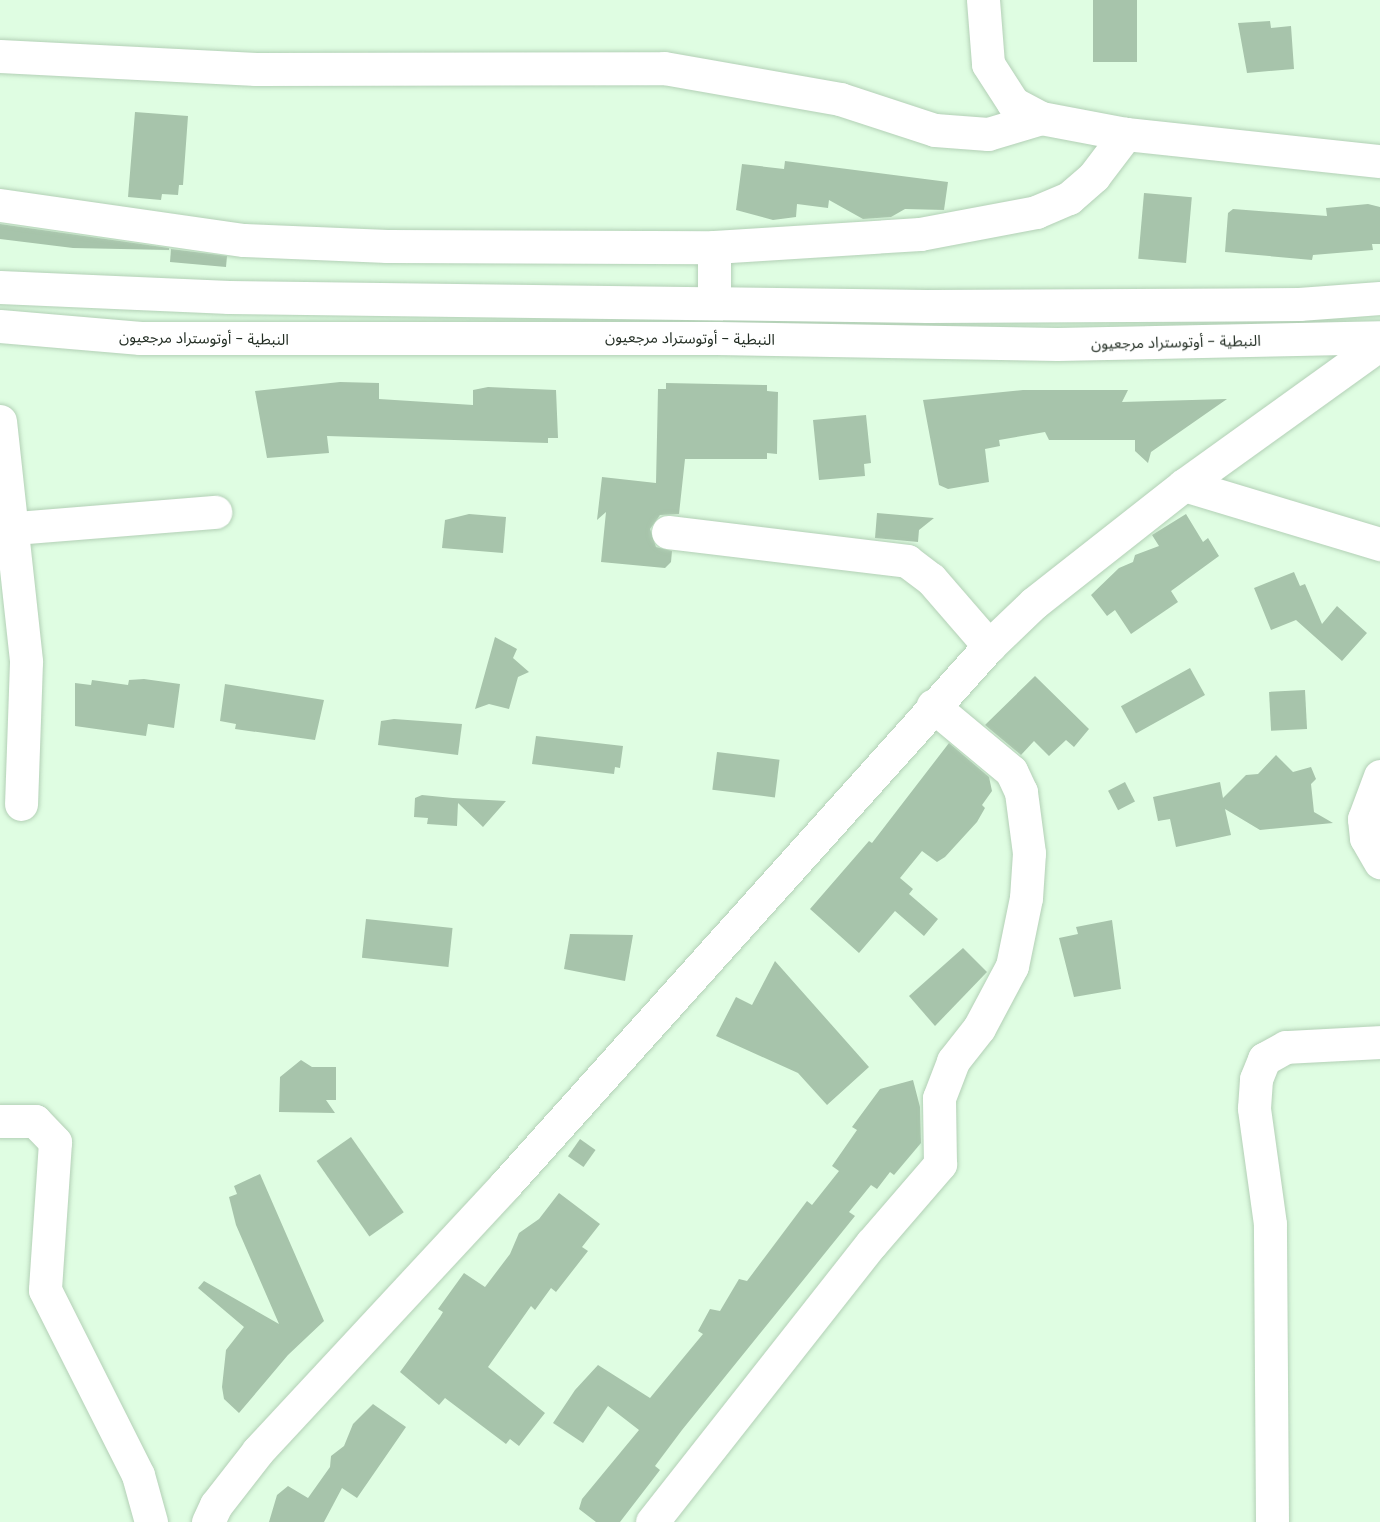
<!DOCTYPE html>
<html>
<head>
<meta charset="utf-8">
<style>
  body { margin:0 }
  #map { position:relative; width:1380px; height:1522px; overflow:hidden; background:#dffde2; font-family:Poppins,"Noto Sans Arabic",sans-serif }
  div>[style] { position:absolute }
  [style*='--x'] { left:calc(var(--x)*1px); top:calc(var(--y)*1px); width:calc(var(--w)*1px); rotate:calc(var(--a)*1deg) }
  .building>* { inset:0; background:#a7c4ab; transform-origin:0 0 }
  .roads { filter:drop-shadow(0 0 2px #b3d0b6) drop-shadow(0 0 2px #b3d0b6) }
  .minor>* { height:33px; margin:-16.5px; padding:0 16.5px; transform-origin:16.5px; border-radius:16.5px; background:#fff }
  .major>* { height:33px; margin:-16.5px; padding:0 16.5px; transform-origin:16.5px; border-radius:16.5px; background:#fff }
  .highway>* { height:33px; margin:-16.5px; padding:0 16.5px; transform-origin:16.5px; border-radius:16.5px; background:#fff }
  span { translate:-50% -50%; white-space:nowrap; text-align:center; line-height:1.15; -webkit-text-stroke:4.5px #fff; paint-order:stroke }
  .street-label { font-size:15px; color:#232e24 }
</style>
</head>
<body>
<div id="map">
  <div class="building">
    <div style="left:1093px;top:0;width:44px;height:62px"></div>
    <div style="clip-path:polygon(1270px 21px,1271px 28px,1291px 26px,1294px 69px,1247px 73px,1238px 23px)"></div>
    <div style="clip-path:polygon(135px 112px,188px 116px,183px 185px,179px 185px,178px 195px,162px 194px,161px 200px,128px 197px)"></div>
    <div style="clip-path:polygon(785px 161px,948px 182px,944px 210px,905px 209px,891px 217px,863px 219px,829px 200px,828px 208px,797px 204px,796px 217px,773px 220px,736px 210px,742px 164px,784px 169px)"></div>
    <div style="left:1144px;top:193px;width:48px;height:66px;rotate:5deg"></div>
    <div style="clip-path:polygon(1368px 204px,1380px 207px,1380px 244px,1372px 244px,1373px 250px,1313px 255px,1312px 260px,1225px 252px,1228px 213px,1233px 209px,1327px 216px,1326px 208px)"></div>
    <div style="clip-path:polygon(0 224px,169px 248px,169px 250px,73px 248px,0 239px)"></div>
    <div style="clip-path:polygon(171px 249px,227px 256px,226px 267px,170px 262px)"></div>
    <div style="clip-path:polygon(340px 382px,379px 383px,379px 399px,473px 405px,473px 390px,488px 387px,556px 390px,558px 438px,548px 438px,548px 443px,327px 436px,329px 453px,267px 458px,255px 391px)"></div>
    <div style="clip-path:polygon(666px 383px,767px 385px,767px 391px,778px 392px,777px 454px,767px 453px,767px 459px,685px 459px,679px 514px,660px 515px,650px 529px,656px 547px,672px 551px,671px 562px,665px 568px,601px 562px,606px 512px,597px 520px,602px 477px,656px 483px,658px 389px,666px 389px)"></div>
    <div style="clip-path:polygon(1023px 390px,1128px 390px,1122px 402px,1227px 399px,1151px 452px,1148px 463px,1135px 451px,1135px 440px,1049px 440px,1045px 432px,999px 440px,1000px 446px,985px 449px,989px 482px,948px 489px,939px 485px,923px 400px)"></div>
    <div style="clip-path:polygon(866px 415px,871px 463px,864px 464px,865px 476px,819px 480px,813px 420px)"></div>
    <div style="clip-path:polygon(877px 513px,934px 518px,919px 530px,918px 542px,875px 538px)"></div>
    <div style="clip-path:polygon(469px 514px,506px 517px,503px 553px,442px 548px,445px 520px)"></div>
    <div style="clip-path:polygon(1186px 514px,1203px 542px,1208px 538px,1219px 556px,1171px 591px,1178px 602px,1131px 634px,1115px 610px,1107px 616px,1091px 595px,1119px 568px,1133px 562px,1135px 555px,1159px 546px,1152px 535px)"></div>
    <div style="clip-path:polygon(1294px 572px,1300px 586px,1305px 584px,1322px 624px,1337px 606px,1367px 633px,1342px 661px,1296px 620px,1271px 630px,1254px 588px)"></div>
    <div style="clip-path:polygon(495px 637px,517px 649px,513px 658px,529px 672px,518px 677px,509px 709px,489px 704px,475px 709px)"></div>
    <div style="left:1190px;top:668px;width:31px;height:79px;rotate:61deg"></div>
    <div style="clip-path:polygon(1035px 676px,1089px 729px,1074px 747px,1066px 740px,1049px 756px,1034px 741px,1021px 755px,985px 725px)"></div>
    <div style="clip-path:polygon(144px 679px,180px 684px,174px 728px,148px 724px,146px 736px,75px 726px,75px 683px,91px 685px,92px 680px,128px 685px,129px 680px)"></div>
    <div style="clip-path:polygon(225px 684px,324px 700px,315px 740px,235px 729px,236px 724px,220px 721px)"></div>
    <div style="left:1305px;top:690px;width:39px;height:36px;rotate:87deg"></div>
    <div style="clip-path:polygon(394px 719px,462px 724px,458px 755px,378px 745px,381px 721px)"></div>
    <div style="clip-path:polygon(536px 736px,623px 746px,620px 768px,615px 767px,614px 774px,532px 764px)"></div>
    <div style="clip-path:polygon(949px 743px,989px 777px,992px 791px,982px 805px,985px 808px,977px 822px,945px 857px,937px 862px,922px 851px,900px 878px,913px 889px,909px 894px,938px 919px,924px 936px,895px 911px,859px 953px,810px 909px,869px 841px,872px 843px)"></div>
    <div style="left:717px;top:752px;width:63px;height:38px;rotate:7deg"></div>
    <div style="clip-path:polygon(1276px 755px,1293px 772px,1311px 767px,1316px 779px,1311px 784px,1314px 812px,1333px 823px,1260px 830px,1225px 809px,1231px 835px,1176px 847px,1170px 819px,1158px 821px,1153px 797px,1220px 782px,1223px 798px,1246px 775px,1258px 774px)"></div>
    <div style="left:1125px;top:782px;width:22px;height:19px;rotate:63deg"></div>
    <div style="clip-path:polygon(422px 795px,453px 798px,506px 801px,483px 827px,458px 803px,457px 826px,427px 824px,428px 818px,414px 817px,415px 798px)"></div>
    <div style="left:366px;top:919px;width:87px;height:39px;rotate:6deg"></div>
    <div style="clip-path:polygon(1112px 920px,1121px 989px,1074px 997px,1059px 938px,1078px 934px,1076px 927px)"></div>
    <div style="clip-path:polygon(570px 934px,633px 935px,625px 981px,564px 969px)"></div>
    <div style="clip-path:polygon(963px 948px,987px 972px,935px 1026px,909px 996px)"></div>
    <div style="clip-path:polygon(775px 961px,869px 1067px,827px 1105px,798px 1073px,716px 1036px,736px 997px,752px 1005px)"></div>
    <div style="clip-path:polygon(301px 1060px,312px 1067px,336px 1067px,336px 1100px,326px 1100px,335px 1113px,279px 1112px,280px 1077px)"></div>
    <div style="clip-path:polygon(913px 1080px,920px 1107px,921px 1143px,894px 1175px,890px 1172px,877px 1189px,871px 1185px,849px 1212px,855px 1216px,682px 1430px,655px 1466px,660px 1470px,620px 1522px,596px 1522px,579px 1509px,582px 1499px,639px 1430px,608px 1406px,583px 1443px,553px 1423px,575px 1390px,598px 1365px,650px 1398px,703px 1334px,698px 1331px,710px 1309px,720px 1311px,739px 1279px,747px 1281px,807px 1201px,812px 1205px,839px 1171px,832px 1166px,857px 1130px,852px 1127px,880px 1089px)"></div>
    <div style="left:351px;top:1137px;width:92px;height:42px;rotate:55deg"></div>
    <div style="left:580px;top:1139px;width:19px;height:21px;rotate:35deg"></div>
    <div style="clip-path:polygon(260px 1174px,324px 1321px,288px 1355px,239px 1413px,224px 1399px,222px 1387px,226px 1350px,244px 1327px,198px 1288px,204px 1281px,279px 1324px,236px 1225px,229px 1197px,237px 1194px,234px 1186px)"></div>
    <div style="clip-path:polygon(559px 1193px,600px 1224px,582px 1247px,588px 1251px,556px 1292px,551px 1288px,535px 1310px,531px 1306px,488px 1367px,545px 1413px,519px 1446px,510px 1439px,506px 1444px,445px 1398px,439px 1405px,400px 1372px,440px 1317px,443px 1312px,438px 1309px,464px 1273px,485px 1287px,510px 1254px,519px 1233px,539px 1219px)"></div>
    <div style="clip-path:polygon(373px 1404px,406px 1427px,357px 1498px,342px 1488px,324px 1522px,269px 1522px,277px 1495px,288px 1486px,308px 1498px,330px 1467px,331px 1456px,344px 1446px,353px 1424px)"></div>
  </div>
  <div class="roads">
    <div class="minor">
      <div style="--x:983;--y:0;--w:64;--a:85.5"></div>
      <div style="--x:988;--y:64;--w:46;--a:57.3"></div>
      <div style="--x:1013;--y:103;--w:32;--a:28"></div>
      <div style="--x:1041;--y:118;--w:86;--a:10.7"></div>
      <div style="--x:1126;--y:134;--w:255;--a:6.1"></div>
      <div style="--x:0;--y:56;--w:256;--a:2.9"></div>
      <div style="--x:256;--y:69;--w:408;--a:-0.1"></div>
      <div style="--x:664;--y:68;--w:179;--a:10"></div>
      <div style="--x:840;--y:99;--w:100;--a:18.1"></div>
      <div style="--x:935;--y:130;--w:53;--a:4.3"></div>
      <div style="--x:988;--y:134;--w:55;--a:-16.8"></div>
      <div style="--x:0;--y:205;--w:246;--a:8.2"></div>
      <div style="--x:244;--y:240;--w:143;--a:2.4"></div>
      <div style="--x:387;--y:246;--w:327;--a:0.2"></div>
      <div style="--x:714;--y:247;--w:206;--a:-3.6"></div>
      <div style="--x:920;--y:234;--w:118;--a:-10.7"></div>
      <div style="--x:1036;--y:212;--w:36;--a:-23"></div>
      <div style="--x:1069;--y:198;--w:33;--a:-41"></div>
      <div style="--x:1094;--y:176;--w:53;--a:-52.7"></div>
      <div style="--x:714;--y:301;--w:54;--a:-90"></div>
      <div style="--x:0;--y:421;--w:242;--a:83.8"></div>
      <div style="--x:26;--y:662;--w:142;--a:92"></div>
      <div style="--x:1184;--y:485;--w:205;--a:16.8"></div>
      <div style="--x:15;--y:528;--w:201;--a:-4.6"></div>
      <div style="--x:668;--y:532;--w:241;--a:6.9"></div>
      <div style="--x:907;--y:561;--w:30;--a:37"></div>
      <div style="--x:931;--y:579;--w:89;--a:49.1"></div>
      <div style="--x:1380;--y:776;--w:46;--a:110.4"></div>
      <div style="--x:1364;--y:819;--w:19;--a:84"></div>
      <div style="--x:1366;--y:838;--w:28;--a:60"></div>
      <div style="--x:0;--y:1121;--w:35;--a:0"></div>
      <div style="--x:35;--y:1121;--w:29;--a:46"></div>
      <div style="--x:55;--y:1142;--w:148;--a:93.9"></div>
      <div style="--x:45;--y:1290;--w:207;--a:63.3"></div>
      <div style="--x:138;--y:1475;--w:49;--a:74.5"></div>
      <div style="--x:652;--y:1522;--w:354;--a:-51.8"></div>
      <div style="--x:871;--y:1244;--w:106;--a:-49.2"></div>
      <div style="--x:940;--y:1164;--w:66;--a:-90.9"></div>
      <div style="--x:939;--y:1098;--w:40;--a:-69"></div>
      <div style="--x:953;--y:1061;--w:42;--a:-51.8"></div>
      <div style="--x:979;--y:1028;--w:70;--a:-62"></div>
      <div style="--x:1012;--y:966;--w:69;--a:-78.4"></div>
      <div style="--x:1026;--y:898;--w:45;--a:-86.2"></div>
      <div style="--x:1029;--y:853;--w:62;--a:-97.5"></div>
      <div style="--x:1021;--y:792;--w:23;--a:-115"></div>
      <div style="--x:1011;--y:771;--w:102;--a:-140.2"></div>
      <div style="--x:1272;--y:1522;--w:298;--a:-90.4"></div>
      <div style="--x:1270;--y:1224;--w:117;--a:-97.9"></div>
      <div style="--x:1254;--y:1108;--w:29;--a:-86"></div>
      <div style="--x:1256;--y:1079;--w:22;--a:-68"></div>
      <div style="--x:1264;--y:1059;--w:25;--a:-29"></div>
      <div style="--x:1286;--y:1047;--w:94;--a:-3"></div>
    </div>
    <div class="major">
      <div style="--x:208;--y:1522;--w:19;--a:-65"></div>
      <div style="--x:216;--y:1505;--w:68;--a:-52.1"></div>
      <div style="--x:258;--y:1451;--w:364;--a:-47.1"></div>
      <div style="--x:506;--y:1184;--w:723;--a:-48.08"></div>
      <div style="--x:989;--y:646;--w:62;--a:-43.7"></div>
      <div style="--x:1034;--y:603;--w:191;--a:-38.2"></div>
      <div style="--x:1184;--y:485;--w:241;--a:-35.7"></div>
    </div>
    <div class="highway">
      <div style="--x:0;--y:287;--w:229;--a:2.5"></div>
      <div style="--x:229;--y:297;--w:698;--a:0.74"></div>
      <div style="--x:927;--y:306;--w:372;--a:-0.3"></div>
      <div style="--x:1299;--y:304;--w:81;--a:-4.2"></div>
      <div style="--x:0;--y:326;--w:141;--a:4.9"></div>
      <div style="--x:140;--y:338;--w:577;--a:0"></div>
      <div style="--x:717;--y:338;--w:340;--a:1"></div>
      <div style="--x:1057;--y:344;--w:323;--a:-1.2"></div>
    </div>
  </div>
  <div class="street-label">
    <span style="left:204px;top:338px;rotate:1deg">النبطية - أوتوستراد مرجعيون</span>
    <span style="left:690px;top:338px;rotate:1deg">النبطية - أوتوستراد مرجعيون</span>
    <span style="left:1176px;top:342px;rotate:-1deg">النبطية - أوتوستراد مرجعيون</span>
  </div>
</div>
</body>
</html>
